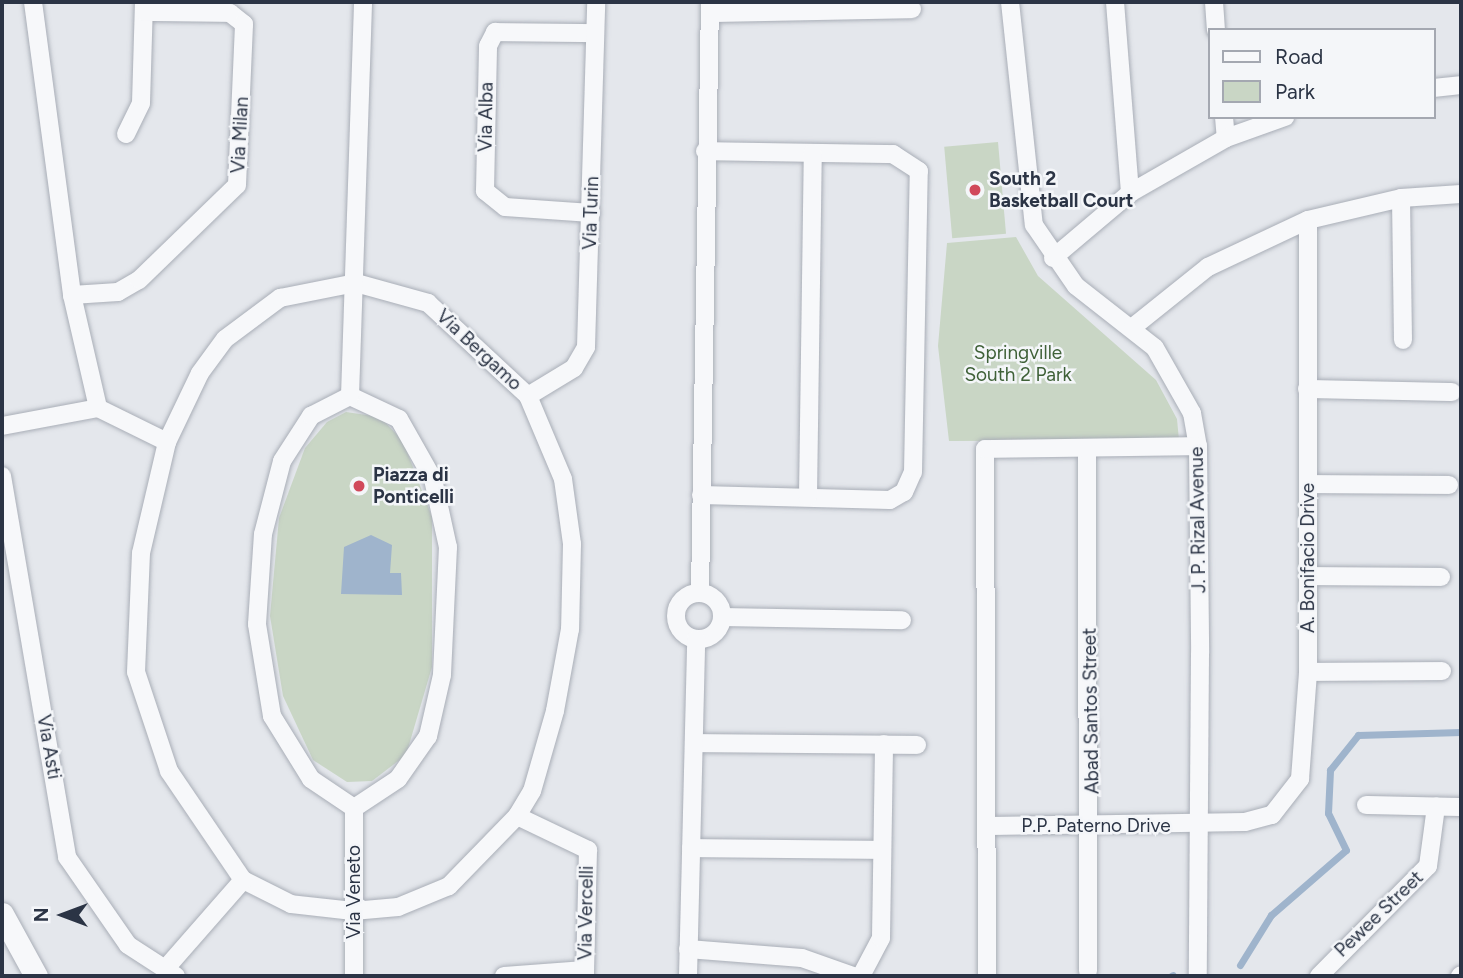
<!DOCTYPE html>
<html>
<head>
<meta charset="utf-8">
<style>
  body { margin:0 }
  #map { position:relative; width:1463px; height:978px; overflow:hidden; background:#e4e7ec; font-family:Figtree,sans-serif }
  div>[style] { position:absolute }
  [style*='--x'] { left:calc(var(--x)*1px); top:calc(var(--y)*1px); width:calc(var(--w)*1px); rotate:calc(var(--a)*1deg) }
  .green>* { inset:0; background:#c9d6c5; transform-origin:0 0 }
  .water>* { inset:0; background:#9fb4cc }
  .stream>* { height:7px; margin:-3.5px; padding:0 3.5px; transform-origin:3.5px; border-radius:3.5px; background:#9fb4cc }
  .roads { filter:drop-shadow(0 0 2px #a9aeb7) drop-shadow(0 0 2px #a9aeb7) }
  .minor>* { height:18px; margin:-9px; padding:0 9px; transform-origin:9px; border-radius:9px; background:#f7f8fa }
  .minor>.ring { margin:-9px; padding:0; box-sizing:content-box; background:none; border:18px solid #f7f8fa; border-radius:50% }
  .tertiary>* { height:23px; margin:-11.5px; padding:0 11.5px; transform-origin:11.5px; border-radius:11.5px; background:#f7f8fa }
  .dots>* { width:19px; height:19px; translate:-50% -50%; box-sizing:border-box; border:4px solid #f4f6f9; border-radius:50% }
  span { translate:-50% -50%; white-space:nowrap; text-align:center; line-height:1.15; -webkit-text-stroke:5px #f4f6f9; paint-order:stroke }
  .street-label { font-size:19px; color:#2b3445 }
  .poi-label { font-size:19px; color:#2b3445; font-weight:700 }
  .left { translate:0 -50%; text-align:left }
  .park-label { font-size:19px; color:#3f6138 }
  .frame { position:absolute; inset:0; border:4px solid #2b3445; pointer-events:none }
  .legend { position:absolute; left:1208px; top:28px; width:228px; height:91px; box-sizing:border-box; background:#f4f6f9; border:2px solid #a4a8b1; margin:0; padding:9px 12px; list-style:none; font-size:21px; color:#2b3445 }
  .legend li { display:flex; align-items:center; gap:14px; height:35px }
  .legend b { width:35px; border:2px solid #a4a8b1 }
  .north { position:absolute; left:28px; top:880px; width:70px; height:70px; -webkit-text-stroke:5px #f4f6f9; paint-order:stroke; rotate:270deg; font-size:19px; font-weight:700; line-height:28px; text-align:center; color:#2b3445 }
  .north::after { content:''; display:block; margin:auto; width:24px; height:32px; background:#2b3445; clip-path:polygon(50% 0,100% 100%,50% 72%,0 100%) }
</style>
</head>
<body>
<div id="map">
  <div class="green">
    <div style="left:998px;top:142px;width:92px;height:54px;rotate:85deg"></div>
    <div style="clip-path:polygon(1016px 237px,1038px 276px,1156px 380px,1177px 419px,1179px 440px,949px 441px,938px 346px,947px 243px)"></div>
    <div style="clip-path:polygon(346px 412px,380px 417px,403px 441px,432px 517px,432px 667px,406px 755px,372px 781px,347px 782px,313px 760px,283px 696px,270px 616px,279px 518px,305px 448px,327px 422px)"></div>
  </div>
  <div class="water">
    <div style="clip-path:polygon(371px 535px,392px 545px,390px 573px,401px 573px,402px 595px,341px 594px,344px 547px)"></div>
  </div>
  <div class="stream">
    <div style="--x:1240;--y:965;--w:59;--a:-58.2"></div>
    <div style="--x:1271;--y:915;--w:99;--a:-40.9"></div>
    <div style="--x:1346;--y:850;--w:41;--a:-115.9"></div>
    <div style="--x:1328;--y:813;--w:43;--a:-87.3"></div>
    <div style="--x:1330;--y:770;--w:45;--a:-51.3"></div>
    <div style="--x:1358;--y:735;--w:103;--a:-1.7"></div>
    <div style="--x:1171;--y:976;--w:2;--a:-27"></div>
  </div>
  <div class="roads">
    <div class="minor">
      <div style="--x:33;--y:2;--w:296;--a:82.4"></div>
      <div style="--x:72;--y:295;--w:116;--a:77"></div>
      <div style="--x:1010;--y:2;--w:224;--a:83.9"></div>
      <div style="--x:1034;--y:225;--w:74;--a:55.5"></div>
      <div style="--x:1076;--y:286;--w:100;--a:38.1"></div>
      <div style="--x:1155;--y:348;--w:75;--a:60.4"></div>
      <div style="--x:1192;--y:413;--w:34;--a:80"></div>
      <div style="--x:1198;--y:446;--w:207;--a:89.4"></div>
      <div style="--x:1200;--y:653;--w:323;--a:90.4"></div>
      <div style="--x:1115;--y:2;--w:192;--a:85.5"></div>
      <div style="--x:1214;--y:2;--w:28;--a:86"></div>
      <div style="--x:710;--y:13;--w:202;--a:-1.1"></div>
      <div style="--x:1433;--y:88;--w:28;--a:-6"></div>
      <div style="--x:1224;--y:117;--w:21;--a:85"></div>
      <div style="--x:126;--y:134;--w:34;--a:-64"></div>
      <div style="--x:141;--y:103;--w:101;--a:-88.3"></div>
      <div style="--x:1401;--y:198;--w:142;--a:89.2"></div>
      <div style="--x:591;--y:213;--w:86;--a:-176"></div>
      <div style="--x:505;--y:207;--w:26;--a:-141"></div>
      <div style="--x:485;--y:191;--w:145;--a:-88.8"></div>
      <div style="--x:488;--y:46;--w:16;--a:-63"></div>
      <div style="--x:495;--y:32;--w:100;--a:0.6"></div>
      <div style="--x:1053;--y:258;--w:101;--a:-40.2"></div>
      <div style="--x:1130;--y:193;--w:111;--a:-29.8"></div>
      <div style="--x:1226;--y:138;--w:63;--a:-19.6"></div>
      <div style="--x:356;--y:283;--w:75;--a:15.5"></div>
      <div style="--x:428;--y:303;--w:137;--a:42.9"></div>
      <div style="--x:528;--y:396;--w:90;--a:67.1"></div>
      <div style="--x:563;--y:479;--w:66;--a:82.1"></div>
      <div style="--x:572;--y:544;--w:85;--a:91.3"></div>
      <div style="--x:570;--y:629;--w:83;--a:100.4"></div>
      <div style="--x:555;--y:711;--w:83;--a:106"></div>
      <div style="--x:532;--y:791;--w:29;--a:121"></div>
      <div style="--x:517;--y:816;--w:98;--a:134.2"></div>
      <div style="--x:449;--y:886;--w:55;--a:157.6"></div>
      <div style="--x:398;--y:907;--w:45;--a:174.9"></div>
      <div style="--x:353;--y:911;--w:62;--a:-173.6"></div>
      <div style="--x:291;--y:904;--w:54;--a:-153.4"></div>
      <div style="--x:243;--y:880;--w:132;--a:-124.2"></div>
      <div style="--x:169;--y:771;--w:104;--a:-108.4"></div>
      <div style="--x:136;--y:672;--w:119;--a:-87.6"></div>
      <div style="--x:141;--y:553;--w:114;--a:-76.8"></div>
      <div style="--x:167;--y:442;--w:76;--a:-64.4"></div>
      <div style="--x:200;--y:373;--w:42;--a:-53.7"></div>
      <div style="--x:225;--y:339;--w:69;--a:-36.7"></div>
      <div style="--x:280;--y:298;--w:77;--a:-11.2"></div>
      <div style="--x:72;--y:295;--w:46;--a:-3.7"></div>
      <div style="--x:118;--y:292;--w:24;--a:-30"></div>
      <div style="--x:139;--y:280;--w:136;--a:-44.1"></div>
      <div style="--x:237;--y:185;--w:161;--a:-87.5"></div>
      <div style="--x:244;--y:24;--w:18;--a:-142"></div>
      <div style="--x:230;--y:13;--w:86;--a:-179.3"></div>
      <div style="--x:1133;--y:327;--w:96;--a:-38.7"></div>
      <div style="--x:1208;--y:267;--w:110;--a:-25.2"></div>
      <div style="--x:1308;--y:220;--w:96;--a:-13.3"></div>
      <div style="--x:1401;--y:198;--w:60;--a:-3.8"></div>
      <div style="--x:1307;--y:389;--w:145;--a:1.2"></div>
      <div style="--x:350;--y:396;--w:54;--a:25.1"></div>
      <div style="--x:399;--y:419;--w:69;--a:60.5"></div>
      <div style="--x:433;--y:479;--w:70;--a:77.6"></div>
      <div style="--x:448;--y:547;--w:128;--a:92.7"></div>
      <div style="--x:442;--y:675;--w:63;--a:102.9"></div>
      <div style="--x:428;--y:736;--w:52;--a:124.9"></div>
      <div style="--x:398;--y:779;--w:53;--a:146.6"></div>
      <div style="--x:354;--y:808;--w:52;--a:-146"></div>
      <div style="--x:311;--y:779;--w:74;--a:-121.8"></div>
      <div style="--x:272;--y:716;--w:93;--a:-99.3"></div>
      <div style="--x:257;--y:624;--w:90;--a:-86.2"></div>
      <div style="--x:263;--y:534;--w:75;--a:-75.4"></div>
      <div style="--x:282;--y:461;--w:54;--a:-57.2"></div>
      <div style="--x:311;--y:416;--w:44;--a:-27.1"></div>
      <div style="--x:350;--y:396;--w:394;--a:-88.1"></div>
      <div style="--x:528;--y:396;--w:54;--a:-31.3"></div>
      <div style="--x:574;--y:368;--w:24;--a:-60"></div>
      <div style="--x:586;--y:347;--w:345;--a:-88.3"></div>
      <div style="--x:2;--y:426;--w:98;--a:-10.6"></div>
      <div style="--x:98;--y:408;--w:77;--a:26.2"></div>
      <div style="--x:1087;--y:450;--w:521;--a:89.89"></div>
      <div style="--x:2;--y:476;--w:387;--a:80.3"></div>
      <div style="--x:67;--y:857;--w:107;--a:55.3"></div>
      <div style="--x:128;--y:945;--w:57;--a:32.9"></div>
      <div style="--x:1308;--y:484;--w:141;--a:0.4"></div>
      <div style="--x:701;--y:495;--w:189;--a:1.5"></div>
      <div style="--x:890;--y:500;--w:16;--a:-30"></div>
      <div style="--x:904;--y:492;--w:22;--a:-66"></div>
      <div style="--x:913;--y:472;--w:301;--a:-88.9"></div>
      <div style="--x:919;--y:171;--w:31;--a:-147"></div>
      <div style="--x:893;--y:154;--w:188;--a:-179.1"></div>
      <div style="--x:808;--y:497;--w:344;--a:-89.2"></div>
      <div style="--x:1308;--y:576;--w:133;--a:0.4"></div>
      <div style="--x:700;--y:592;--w:590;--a:-89.03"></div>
      <div class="ring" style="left:676px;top:593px;width:28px;height:28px"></div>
      <div style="--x:722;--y:617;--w:180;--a:1"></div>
      <div style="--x:1308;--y:672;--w:134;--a:-0.4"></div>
      <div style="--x:694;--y:743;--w:223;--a:0.5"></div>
      <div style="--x:1366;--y:805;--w:95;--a:1.2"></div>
      <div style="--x:517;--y:816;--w:79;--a:25.6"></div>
      <div style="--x:588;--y:850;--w:126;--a:91.4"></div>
      <div style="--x:990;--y:826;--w:255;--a:-0.9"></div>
      <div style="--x:1245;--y:822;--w:28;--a:-15"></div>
      <div style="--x:1272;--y:815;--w:46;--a:-52.1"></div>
      <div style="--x:1300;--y:779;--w:107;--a:-85.7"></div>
      <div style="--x:1308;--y:672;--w:452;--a:-90"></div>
      <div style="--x:691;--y:848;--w:191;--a:0.6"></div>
      <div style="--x:688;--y:949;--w:114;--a:4.5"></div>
      <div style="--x:802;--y:958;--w:54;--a:19.4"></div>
      <div style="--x:166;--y:968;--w:117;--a:-48.8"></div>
      <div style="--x:354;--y:976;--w:168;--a:-90"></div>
      <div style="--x:504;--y:976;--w:81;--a:-4.2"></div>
      <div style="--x:688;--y:976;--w:337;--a:-88.6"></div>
      <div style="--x:861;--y:976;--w:43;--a:-62.2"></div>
      <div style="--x:881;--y:938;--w:194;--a:-89.1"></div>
      <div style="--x:987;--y:976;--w:527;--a:-90.22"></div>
      <div style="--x:985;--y:449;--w:213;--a:-0.8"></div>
      <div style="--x:1319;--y:976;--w:155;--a:-45.3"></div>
      <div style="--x:1428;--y:866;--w:60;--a:-82.3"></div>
      <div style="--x:1460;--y:976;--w:1;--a:-45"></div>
    </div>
    <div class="tertiary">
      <div style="--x:2;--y:914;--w:71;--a:61.3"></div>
    </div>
  </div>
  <div class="dots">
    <div style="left:975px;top:190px;background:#d1495b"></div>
    <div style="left:359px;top:486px;background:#d1495b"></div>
  </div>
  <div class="street-label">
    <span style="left:486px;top:117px;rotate:-89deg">Via Alba</span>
    <span style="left:240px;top:135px;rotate:-87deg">Via Milan</span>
    <span style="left:591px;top:213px;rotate:-88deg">Via Turin</span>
    <span style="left:479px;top:350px;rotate:43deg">Via Bergamo</span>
    <span style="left:1198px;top:520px;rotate:-91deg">J. P. Rizal Avenue</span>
    <span style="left:1308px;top:558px;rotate:-90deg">A. Bonifacio Drive</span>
    <span style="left:1091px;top:711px;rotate:-91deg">Abad Santos Street</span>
    <span style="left:49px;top:747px;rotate:80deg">Via Asti</span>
    <span style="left:1096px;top:826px">P.P. Paterno Drive</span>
    <span style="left:354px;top:892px;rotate:-90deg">Via Veneto</span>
    <span style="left:586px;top:913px;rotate:-89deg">Via Vercelli</span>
    <span style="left:1379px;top:914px;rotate:-44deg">Pewee Street</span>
  </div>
  <div class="poi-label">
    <span class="left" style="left:989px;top:190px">South 2<br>Basketball Court</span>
    <span class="left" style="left:373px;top:486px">Piazza di<br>Ponticelli</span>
  </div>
  <div class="park-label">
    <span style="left:1018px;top:364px">Springville<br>South 2 Park</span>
  </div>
  <div class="frame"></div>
  <ul class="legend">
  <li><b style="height:9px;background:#f7f8fa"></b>Road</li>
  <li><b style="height:19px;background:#c9d6c5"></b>Park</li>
  </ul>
  <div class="north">N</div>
</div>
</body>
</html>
